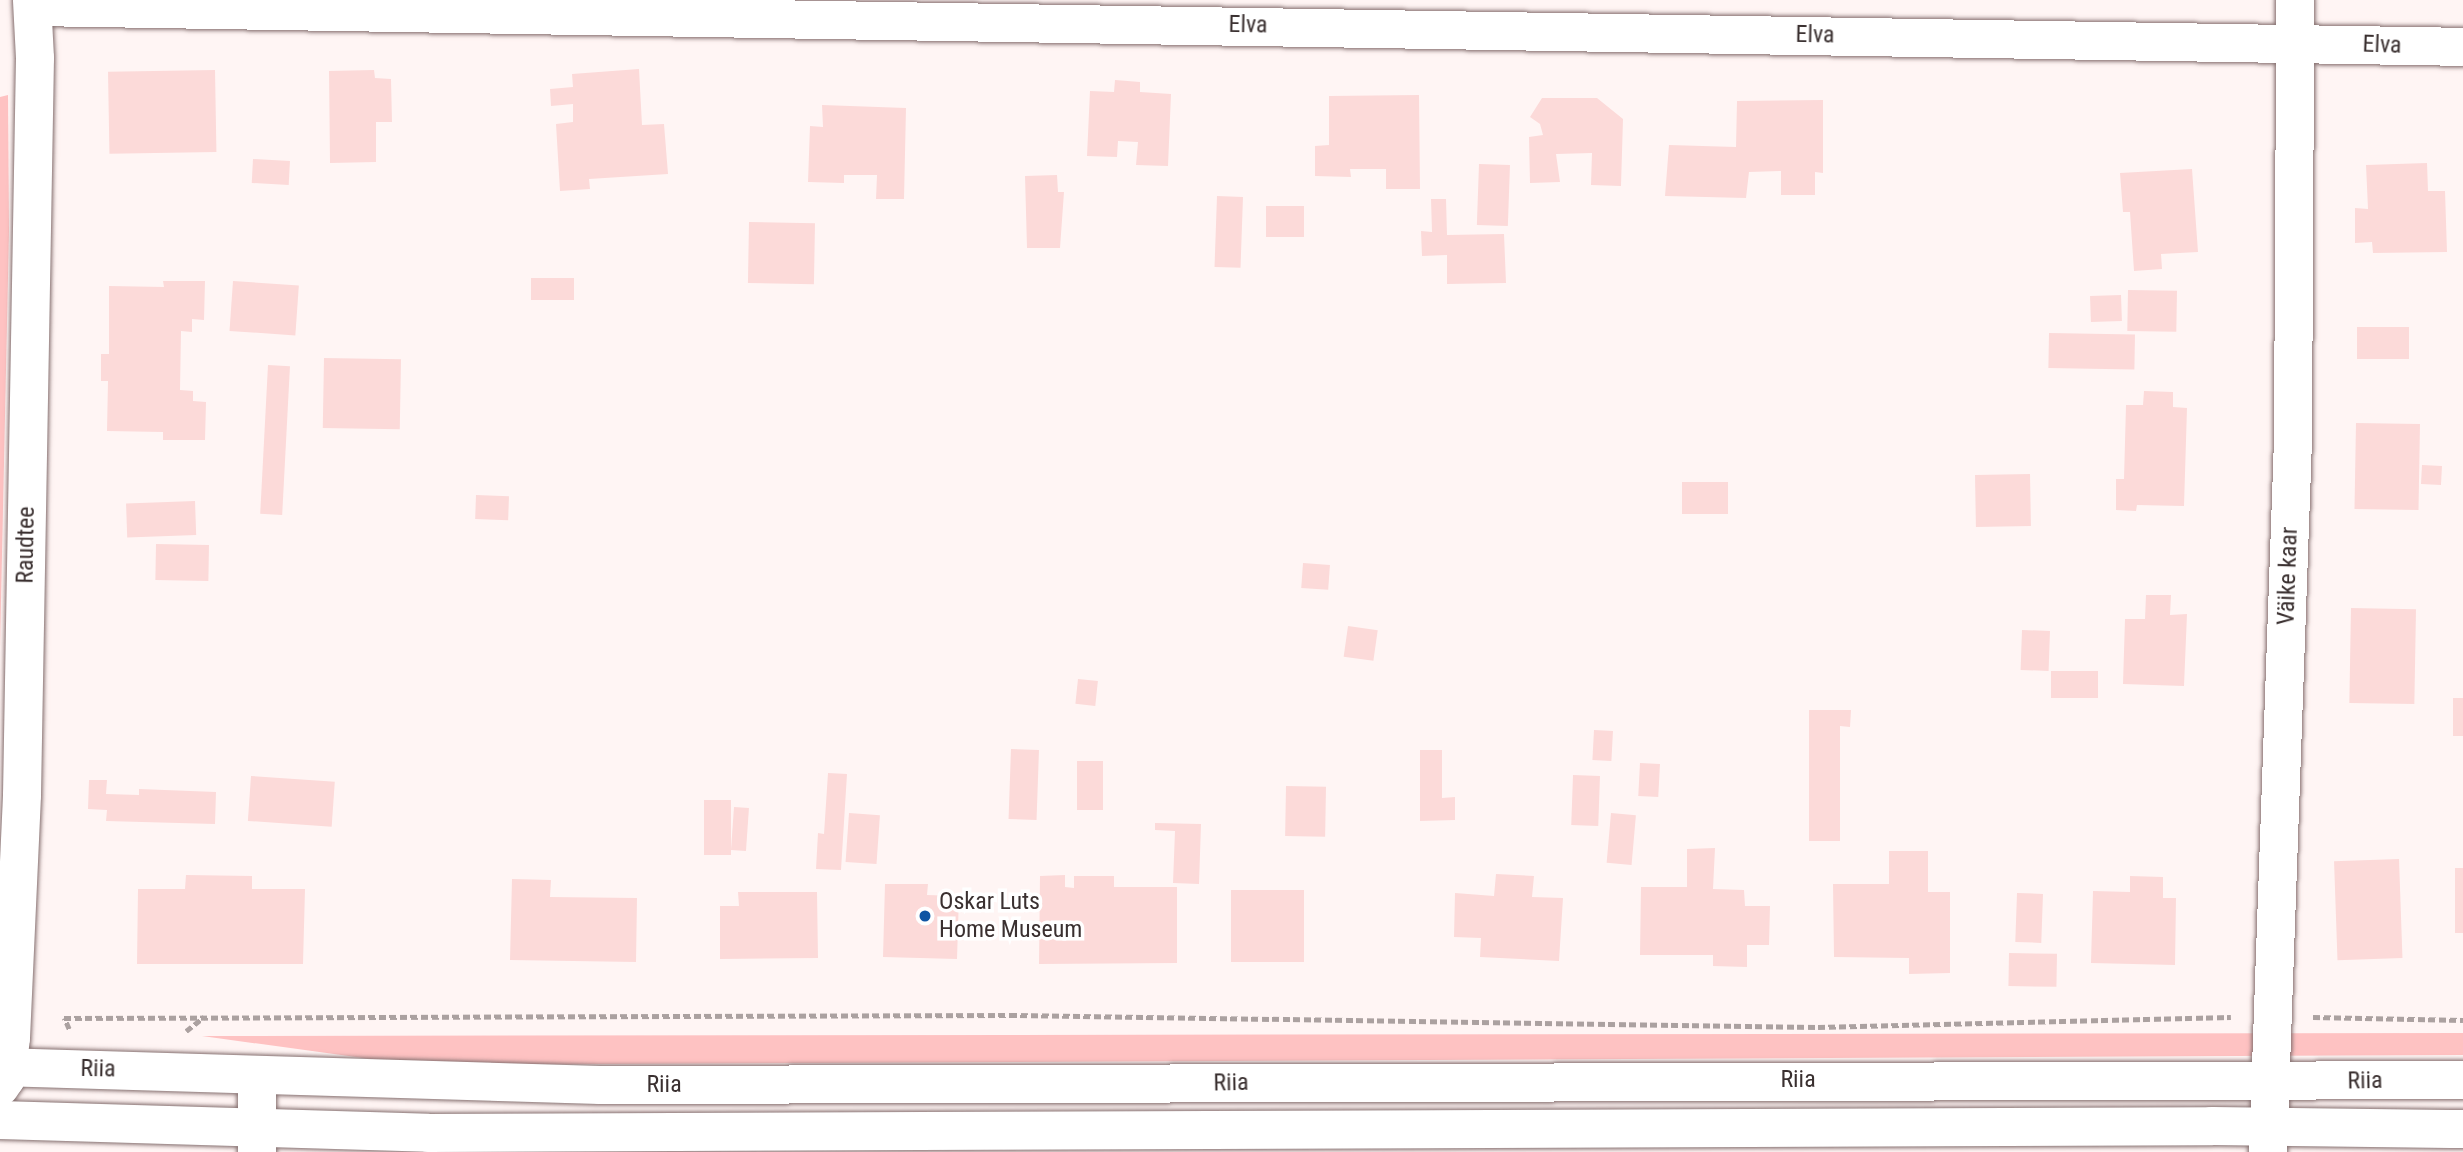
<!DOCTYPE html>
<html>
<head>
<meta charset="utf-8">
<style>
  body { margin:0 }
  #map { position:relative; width:2463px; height:1152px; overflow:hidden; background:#fff5f4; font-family:"Roboto Condensed",sans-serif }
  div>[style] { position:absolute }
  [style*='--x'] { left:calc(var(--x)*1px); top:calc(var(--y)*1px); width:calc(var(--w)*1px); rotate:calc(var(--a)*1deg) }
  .green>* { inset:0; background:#fec2c2 }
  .building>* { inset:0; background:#fcdad9; transform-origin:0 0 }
  .path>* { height:4.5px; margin-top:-2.25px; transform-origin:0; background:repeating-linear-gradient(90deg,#aba1a0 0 7px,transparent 0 10.5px) }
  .roads { filter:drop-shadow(0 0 2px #867070) drop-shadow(0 0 2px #867070) }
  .street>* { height:38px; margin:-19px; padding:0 19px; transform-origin:19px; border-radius:19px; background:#fff }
  .highway>* { height:38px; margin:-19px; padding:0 19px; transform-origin:19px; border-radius:19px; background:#fff }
  .dots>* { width:19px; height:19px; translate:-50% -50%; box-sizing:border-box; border:4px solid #fff; border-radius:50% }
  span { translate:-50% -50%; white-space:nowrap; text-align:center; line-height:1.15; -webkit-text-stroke:7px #fff; paint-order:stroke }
  .street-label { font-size:24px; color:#3a3030 }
  .poi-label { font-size:24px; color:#3a3030 }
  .left { translate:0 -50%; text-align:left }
</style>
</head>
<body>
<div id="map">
  <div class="green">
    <div style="clip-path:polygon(8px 95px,9px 231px,0 647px,0 97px)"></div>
    <div style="clip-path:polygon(2463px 1033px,2463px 1055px,414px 1065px,202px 1036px)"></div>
  </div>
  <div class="building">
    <div style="clip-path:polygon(639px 69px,642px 125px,664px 124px,668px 174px,589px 179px,590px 189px,560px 191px,556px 124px,573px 122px,573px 104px,551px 106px,550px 89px,573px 87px,572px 74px)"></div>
    <div style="left:215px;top:70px;width:82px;height:107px;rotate:89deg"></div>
    <div style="clip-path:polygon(374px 70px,375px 78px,391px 79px,392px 122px,376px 122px,376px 162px,330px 163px,329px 71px)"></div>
    <div style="clip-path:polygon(1115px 80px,1140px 82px,1140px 92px,1171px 94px,1168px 166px,1136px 165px,1138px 142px,1118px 141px,1117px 157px,1087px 156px,1090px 91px,1114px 92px)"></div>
    <div style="clip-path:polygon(1419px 95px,1420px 189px,1386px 189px,1386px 169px,1350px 169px,1351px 177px,1315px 176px,1315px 146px,1329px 145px,1329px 96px)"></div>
    <div style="clip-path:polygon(1542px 98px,1597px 98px,1623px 119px,1621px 186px,1591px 185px,1592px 153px,1556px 154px,1560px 182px,1530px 183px,1529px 137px,1543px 135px,1540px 124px,1530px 117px)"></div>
    <div style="clip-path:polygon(1823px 100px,1823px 173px,1815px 172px,1815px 195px,1781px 195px,1781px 171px,1749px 172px,1746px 198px,1665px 196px,1669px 145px,1736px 147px,1737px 101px)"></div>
    <div style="clip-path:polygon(822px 105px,906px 108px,904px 199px,876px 199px,877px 175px,844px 175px,844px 183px,808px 182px,810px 126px,823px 127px)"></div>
    <div style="left:253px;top:159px;width:37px;height:24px;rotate:3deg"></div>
    <div style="clip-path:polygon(2427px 163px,2428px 191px,2445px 191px,2447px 252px,2373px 253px,2372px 242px,2355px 243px,2355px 208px,2368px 209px,2366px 165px)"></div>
    <div style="left:1479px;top:164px;width:31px;height:61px;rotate:2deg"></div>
    <div style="clip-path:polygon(2192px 169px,2198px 252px,2161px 254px,2162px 269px,2134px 271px,2130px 212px,2123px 212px,2120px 173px)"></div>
    <div style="clip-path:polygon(1057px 175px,1058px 192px,1064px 192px,1060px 248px,1027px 248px,1025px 176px)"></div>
    <div style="left:1217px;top:196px;width:26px;height:71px;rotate:2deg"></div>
    <div style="clip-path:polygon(1431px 199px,1446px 199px,1447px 235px,1504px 234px,1506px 283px,1447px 284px,1447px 255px,1422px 256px,1421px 231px,1432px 232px)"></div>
    <div style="left:1266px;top:206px;width:38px;height:31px"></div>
    <div style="left:749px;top:222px;width:66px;height:61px;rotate:1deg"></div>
    <div style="left:531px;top:278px;width:43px;height:22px"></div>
    <div style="clip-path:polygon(163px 281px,205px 281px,204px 320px,192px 319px,192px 332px,181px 331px,180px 390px,193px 391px,193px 401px,206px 402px,205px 440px,163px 440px,163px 432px,107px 431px,108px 381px,101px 381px,101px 354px,109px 354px,109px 286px,164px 287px)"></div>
    <div style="left:233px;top:281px;width:66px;height:50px;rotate:4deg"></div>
    <div style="left:2128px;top:290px;width:49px;height:41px;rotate:1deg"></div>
    <div style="left:2121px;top:295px;width:26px;height:31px;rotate:88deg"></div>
    <div style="left:2409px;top:327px;width:32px;height:52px;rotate:90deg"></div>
    <div style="left:2049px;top:333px;width:86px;height:35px;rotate:1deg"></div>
    <div style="left:324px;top:358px;width:77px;height:70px;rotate:1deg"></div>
    <div style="left:268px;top:365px;width:22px;height:149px;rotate:3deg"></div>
    <div style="clip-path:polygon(2144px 391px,2173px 392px,2173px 407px,2187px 408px,2184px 506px,2137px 505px,2136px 511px,2116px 510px,2116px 479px,2124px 479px,2126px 405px,2143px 405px)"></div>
    <div style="left:2356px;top:423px;width:64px;height:86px;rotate:1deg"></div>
    <div style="left:2422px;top:465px;width:20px;height:19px;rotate:3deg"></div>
    <div style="left:2030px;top:474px;width:52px;height:55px;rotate:89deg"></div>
    <div style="left:1682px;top:482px;width:46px;height:32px"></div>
    <div style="left:476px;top:495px;width:33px;height:24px;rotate:2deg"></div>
    <div style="left:195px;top:501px;width:34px;height:69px;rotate:88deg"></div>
    <div style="left:156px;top:544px;width:53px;height:36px;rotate:1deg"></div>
    <div style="left:1303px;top:563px;width:27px;height:25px;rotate:4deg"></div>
    <div style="clip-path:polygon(2146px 595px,2171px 595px,2170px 615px,2187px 614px,2184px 686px,2123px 684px,2125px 619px,2145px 619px)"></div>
    <div style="left:2351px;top:608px;width:65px;height:95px;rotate:1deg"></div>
    <div style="left:1348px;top:626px;width:30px;height:31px;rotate:8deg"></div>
    <div style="left:2022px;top:630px;width:28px;height:40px;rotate:2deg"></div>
    <div style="left:2051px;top:671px;width:47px;height:27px"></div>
    <div style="left:1078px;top:679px;width:20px;height:25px;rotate:6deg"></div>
    <div style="left:2453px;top:698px;width:10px;height:38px"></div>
    <div style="clip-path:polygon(1809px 710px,1851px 710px,1850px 727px,1840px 726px,1840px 841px,1809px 841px)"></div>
    <div style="left:1594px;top:730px;width:19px;height:30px;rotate:3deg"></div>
    <div style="left:1011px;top:749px;width:28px;height:70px;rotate:2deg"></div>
    <div style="clip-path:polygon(1420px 750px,1442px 750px,1442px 798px,1455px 797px,1455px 820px,1420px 821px)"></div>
    <div style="left:1077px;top:761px;width:26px;height:49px"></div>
    <div style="left:1640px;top:763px;width:20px;height:33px;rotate:3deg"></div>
    <div style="clip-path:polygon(828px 773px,847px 774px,841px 870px,816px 869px,818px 833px,824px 834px)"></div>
    <div style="left:1573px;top:775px;width:27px;height:50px;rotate:2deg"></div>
    <div style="left:251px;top:776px;width:84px;height:45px;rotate:4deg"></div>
    <div style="clip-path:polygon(89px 780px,107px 780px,106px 794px,139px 795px,139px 789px,216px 792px,215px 824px,106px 821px,107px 810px,88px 809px)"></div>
    <div style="left:1286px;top:786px;width:40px;height:50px;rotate:1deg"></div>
    <div style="left:704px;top:800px;width:27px;height:55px"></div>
    <div style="left:734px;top:807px;width:15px;height:43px;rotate:4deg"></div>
    <div style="left:849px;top:813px;width:31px;height:49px;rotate:4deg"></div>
    <div style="left:1611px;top:813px;width:25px;height:50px;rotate:5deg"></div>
    <div style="clip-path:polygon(1155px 823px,1201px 824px,1199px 884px,1173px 883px,1175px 831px,1155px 830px)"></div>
    <div style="clip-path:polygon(1715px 848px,1713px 889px,1744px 890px,1745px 906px,1770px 906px,1769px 945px,1747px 945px,1747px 967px,1713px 966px,1713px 955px,1640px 955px,1641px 887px,1687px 887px,1687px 849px)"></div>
    <div style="clip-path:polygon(1889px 851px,1928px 851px,1928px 892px,1950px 892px,1950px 973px,1909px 974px,1909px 958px,1834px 957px,1833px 884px,1889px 884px)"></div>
    <div style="left:2399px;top:859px;width:99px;height:65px;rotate:88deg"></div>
    <div style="left:2455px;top:868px;width:8px;height:65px"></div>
    <div style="clip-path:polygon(1496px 874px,1534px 876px,1532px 897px,1563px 898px,1559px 961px,1480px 957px,1481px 938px,1454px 937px,1455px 893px,1494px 896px)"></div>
    <div style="clip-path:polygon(186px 875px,252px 876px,252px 889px,305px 889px,303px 964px,137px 964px,138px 889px,185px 889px)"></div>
    <div style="clip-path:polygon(1065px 875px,1065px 887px,1074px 888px,1074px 876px,1114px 876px,1114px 887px,1177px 887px,1177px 963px,1039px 964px,1040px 876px)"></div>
    <div style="clip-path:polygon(2130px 876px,2163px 877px,2163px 898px,2176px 898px,2175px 965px,2091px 963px,2093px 891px,2130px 892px)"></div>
    <div style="clip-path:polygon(512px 879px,551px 880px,550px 897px,637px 898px,636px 962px,510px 960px)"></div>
    <div style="clip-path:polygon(885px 884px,928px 884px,927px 895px,959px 896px,957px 959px,883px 957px)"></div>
    <div style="left:1231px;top:890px;width:73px;height:72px"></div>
    <div style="clip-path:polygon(738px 892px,817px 892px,818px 958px,720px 959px,720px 906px,739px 906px)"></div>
    <div style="left:2017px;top:893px;width:26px;height:49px;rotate:2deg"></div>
    <div style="left:2009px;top:953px;width:48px;height:33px;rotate:1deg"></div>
  </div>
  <div class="path">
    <div style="--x:2313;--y:1017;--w:150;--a:1.1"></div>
    <div style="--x:69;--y:1029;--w:12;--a:-114"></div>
    <div style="--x:64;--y:1018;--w:946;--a:-0.18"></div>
    <div style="--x:1010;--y:1015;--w:808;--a:0.85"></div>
    <div style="--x:1818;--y:1027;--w:413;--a:-1.4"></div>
    <div style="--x:186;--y:1031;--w:23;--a:-38"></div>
  </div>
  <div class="roads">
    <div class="street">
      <div style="--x:33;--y:7;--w:2430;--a:0.94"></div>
      <div style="--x:257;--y:1075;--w:77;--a:90"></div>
      <div style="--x:0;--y:1087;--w:11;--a:-56"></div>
      <div style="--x:6;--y:1078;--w:40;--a:-82.9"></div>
      <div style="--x:11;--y:1038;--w:243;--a:-87.4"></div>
      <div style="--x:22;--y:795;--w:737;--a:-88.99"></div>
      <div style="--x:35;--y:58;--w:58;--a:-93"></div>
      <div style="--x:2268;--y:1152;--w:712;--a:-87.99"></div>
      <div style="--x:2293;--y:440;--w:440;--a:-89.7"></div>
    </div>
    <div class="highway">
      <div style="--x:0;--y:1067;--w:600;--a:1.72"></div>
      <div style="--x:600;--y:1085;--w:1863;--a:-0.15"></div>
      <div style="--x:0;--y:1120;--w:428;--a:1.7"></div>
      <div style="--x:428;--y:1133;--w:1784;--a:-0.22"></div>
      <div style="--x:2212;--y:1126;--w:251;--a:0.7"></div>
    </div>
  </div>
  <div class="dots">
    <div style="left:925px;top:916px;background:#0f54a3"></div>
  </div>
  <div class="street-label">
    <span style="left:1248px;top:25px;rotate:1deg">Elva</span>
    <span style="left:1815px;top:35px;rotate:1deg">Elva</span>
    <span style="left:2382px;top:45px;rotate:2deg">Elva</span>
    <span style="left:26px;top:545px;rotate:-89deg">Raudtee</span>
    <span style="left:2288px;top:576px;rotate:-88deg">Väike kaar</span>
    <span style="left:98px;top:1069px;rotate:1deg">Riia</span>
    <span style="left:1798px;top:1080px">Riia</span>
    <span style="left:2365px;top:1081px;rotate:-1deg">Riia</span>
    <span style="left:1231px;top:1083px;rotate:-1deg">Riia</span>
    <span style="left:664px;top:1085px">Riia</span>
  </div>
  <div class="poi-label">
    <span class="left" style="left:939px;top:916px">Oskar Luts<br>Home Museum</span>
  </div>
</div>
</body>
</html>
